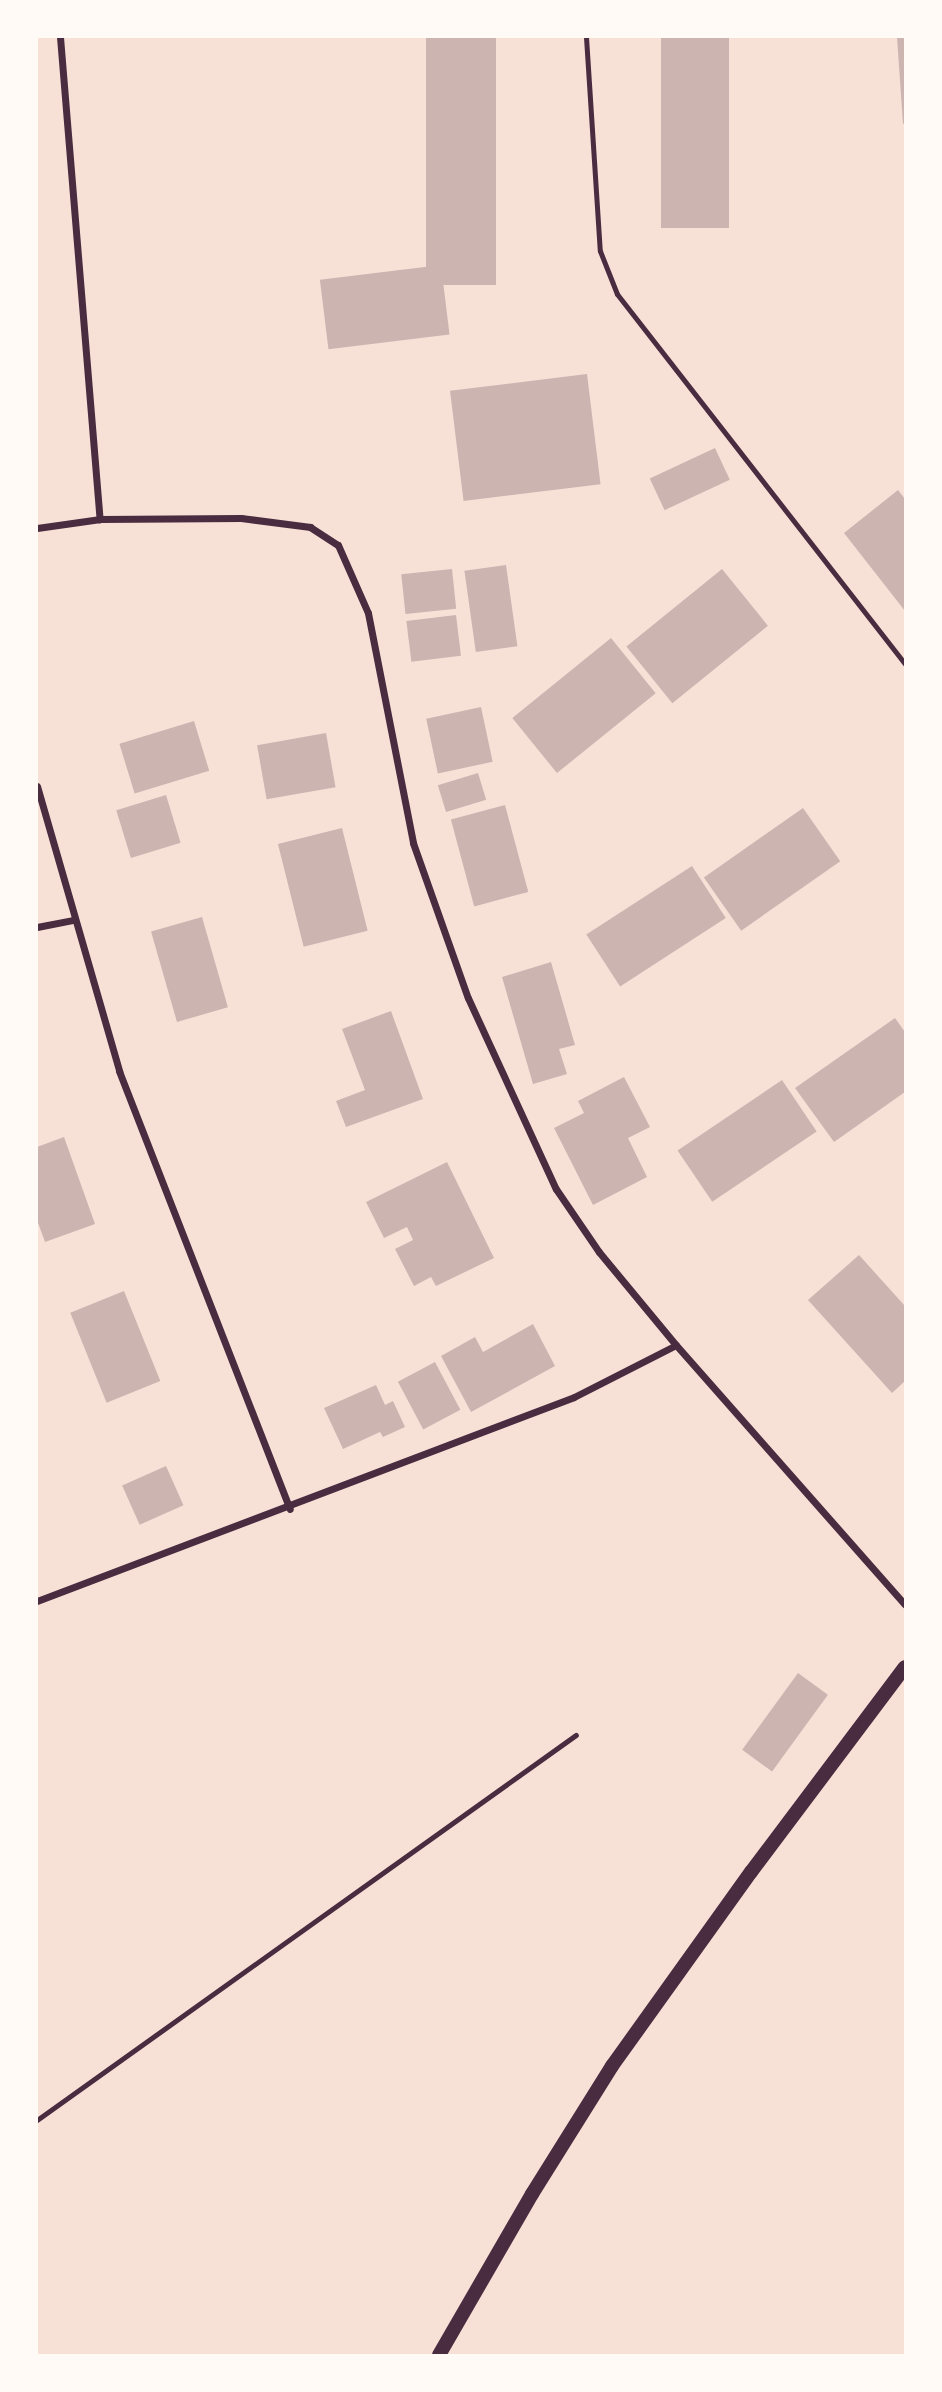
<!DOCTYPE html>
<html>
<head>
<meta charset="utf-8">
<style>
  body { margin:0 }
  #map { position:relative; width:942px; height:2392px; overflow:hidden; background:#f7e1d7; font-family:"Fira Sans",sans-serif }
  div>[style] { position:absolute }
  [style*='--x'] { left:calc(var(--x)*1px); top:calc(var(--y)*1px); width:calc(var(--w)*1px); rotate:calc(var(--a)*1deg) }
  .building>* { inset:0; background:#ccb4b1; transform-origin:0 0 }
  .path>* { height:4.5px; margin:-2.25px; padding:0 2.25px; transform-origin:2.25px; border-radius:2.25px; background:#4a2c40 }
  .service>* { height:5px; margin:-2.5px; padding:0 2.5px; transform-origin:2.5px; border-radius:2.5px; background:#4a2c40 }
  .minor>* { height:7px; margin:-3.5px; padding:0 3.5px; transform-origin:3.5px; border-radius:3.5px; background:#4a2c40 }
  .secondary>* { height:14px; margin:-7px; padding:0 7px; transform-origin:7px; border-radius:7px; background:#4a2c40 }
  span { translate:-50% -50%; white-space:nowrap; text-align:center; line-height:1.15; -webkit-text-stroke:5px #fffaf5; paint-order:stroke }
  .frame { position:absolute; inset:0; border:38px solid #fffaf5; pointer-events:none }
</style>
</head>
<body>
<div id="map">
  <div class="building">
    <div style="left:426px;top:37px;width:70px;height:248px"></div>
    <div style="left:661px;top:37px;width:68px;height:191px"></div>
    <div style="clip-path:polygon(897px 37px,905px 37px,905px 123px,903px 124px)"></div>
    <div style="left:441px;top:265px;width:70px;height:122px;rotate:83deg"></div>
    <div style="left:587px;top:374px;width:111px;height:138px;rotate:83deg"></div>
    <div style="left:715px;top:448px;width:35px;height:72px;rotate:65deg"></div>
    <div style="clip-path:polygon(898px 490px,905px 499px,905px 611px,844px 533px)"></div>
    <div style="left:506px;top:565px;width:82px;height:42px;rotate:82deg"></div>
    <div style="left:452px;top:569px;width:40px;height:51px;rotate:84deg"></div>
    <div style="left:722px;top:569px;width:73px;height:123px;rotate:51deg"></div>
    <div style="left:456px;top:615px;width:41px;height:50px;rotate:83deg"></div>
    <div style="left:611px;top:638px;width:71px;height:127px;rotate:51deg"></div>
    <div style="left:481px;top:707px;width:56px;height:56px;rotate:78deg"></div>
    <div style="left:194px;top:721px;width:52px;height:78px;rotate:73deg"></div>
    <div style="left:326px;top:733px;width:55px;height:70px;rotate:80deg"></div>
    <div style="left:478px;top:773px;width:28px;height:42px;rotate:73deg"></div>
    <div style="left:166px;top:795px;width:50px;height:52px;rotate:73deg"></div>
    <div style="left:505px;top:805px;width:90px;height:56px;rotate:75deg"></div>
    <div style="left:803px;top:808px;width:65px;height:121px;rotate:55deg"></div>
    <div style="left:342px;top:828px;width:106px;height:66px;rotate:76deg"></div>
    <div style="left:692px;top:866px;width:62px;height:126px;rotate:57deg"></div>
    <div style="left:202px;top:917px;width:94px;height:53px;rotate:74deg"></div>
    <div style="clip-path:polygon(551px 962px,575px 1045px,559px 1049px,567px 1074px,533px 1084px,502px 977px)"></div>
    <div style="clip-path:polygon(391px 1011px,423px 1099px,346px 1127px,336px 1101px,365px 1090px,342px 1029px)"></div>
    <div style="clip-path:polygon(895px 1018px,905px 1032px,905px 1092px,834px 1142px,795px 1088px)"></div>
    <div style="clip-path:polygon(624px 1077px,650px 1127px,628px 1138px,647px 1177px,593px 1205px,554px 1128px,584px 1113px,578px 1101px)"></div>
    <div style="left:782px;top:1080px;width:62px;height:126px;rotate:56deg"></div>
    <div style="clip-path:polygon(64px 1137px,95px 1224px,45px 1242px,37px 1220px,37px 1147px)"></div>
    <div style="clip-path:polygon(447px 1162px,494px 1258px,436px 1286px,431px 1277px,414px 1286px,395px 1249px,413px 1240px,407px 1227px,384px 1238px,366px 1202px)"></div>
    <div style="clip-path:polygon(859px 1255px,905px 1306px,905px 1381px,892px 1393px,808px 1300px)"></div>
    <div style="left:124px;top:1291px;width:97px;height:58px;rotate:68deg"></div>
    <div style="clip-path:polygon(533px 1324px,555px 1366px,471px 1412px,441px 1356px,475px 1337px,483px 1352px)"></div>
    <div style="left:435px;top:1362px;width:54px;height:42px;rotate:62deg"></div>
    <div style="clip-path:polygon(376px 1385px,385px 1405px,393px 1401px,405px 1427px,383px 1437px,380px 1432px,343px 1449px,324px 1408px)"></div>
    <div style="left:166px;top:1466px;width:43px;height:48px;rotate:66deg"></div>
    <div style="left:798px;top:1673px;width:37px;height:95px;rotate:36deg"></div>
  </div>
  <div class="path">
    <div style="--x:37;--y:2120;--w:662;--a:-35.54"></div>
  </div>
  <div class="service">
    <div style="--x:586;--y:37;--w:214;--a:86.3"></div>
    <div style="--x:600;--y:251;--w:46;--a:68.4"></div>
    <div style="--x:617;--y:294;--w:469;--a:52.1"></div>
  </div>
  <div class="minor">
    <div style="--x:60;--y:37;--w:484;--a:85.3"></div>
    <div style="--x:37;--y:528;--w:64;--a:-8.1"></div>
    <div style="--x:100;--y:519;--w:141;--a:-0.4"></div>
    <div style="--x:241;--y:518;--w:70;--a:7.4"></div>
    <div style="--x:310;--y:527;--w:33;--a:33"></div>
    <div style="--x:338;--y:545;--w:74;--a:66.2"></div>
    <div style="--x:368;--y:613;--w:234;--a:78.9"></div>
    <div style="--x:413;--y:843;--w:164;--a:70.5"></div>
    <div style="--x:468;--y:998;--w:210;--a:65.3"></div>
    <div style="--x:556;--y:1189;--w:76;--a:55.7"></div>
    <div style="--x:599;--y:1252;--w:121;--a:50.4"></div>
    <div style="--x:676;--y:1345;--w:346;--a:48.6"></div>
    <div style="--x:37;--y:786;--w:297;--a:73.9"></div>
    <div style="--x:119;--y:1071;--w:470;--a:68.7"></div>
    <div style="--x:37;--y:927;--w:36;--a:-11"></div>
    <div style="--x:37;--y:1601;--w:574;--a:-20.8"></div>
    <div style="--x:574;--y:1397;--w:114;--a:-27"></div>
  </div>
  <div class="secondary">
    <div style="--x:439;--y:2355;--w:186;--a:-60"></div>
    <div style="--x:532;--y:2194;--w:151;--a:-58"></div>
    <div style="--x:612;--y:2066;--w:239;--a:-54.4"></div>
    <div style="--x:751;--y:1872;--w:256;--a:-53.1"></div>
  </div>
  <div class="frame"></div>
</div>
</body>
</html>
